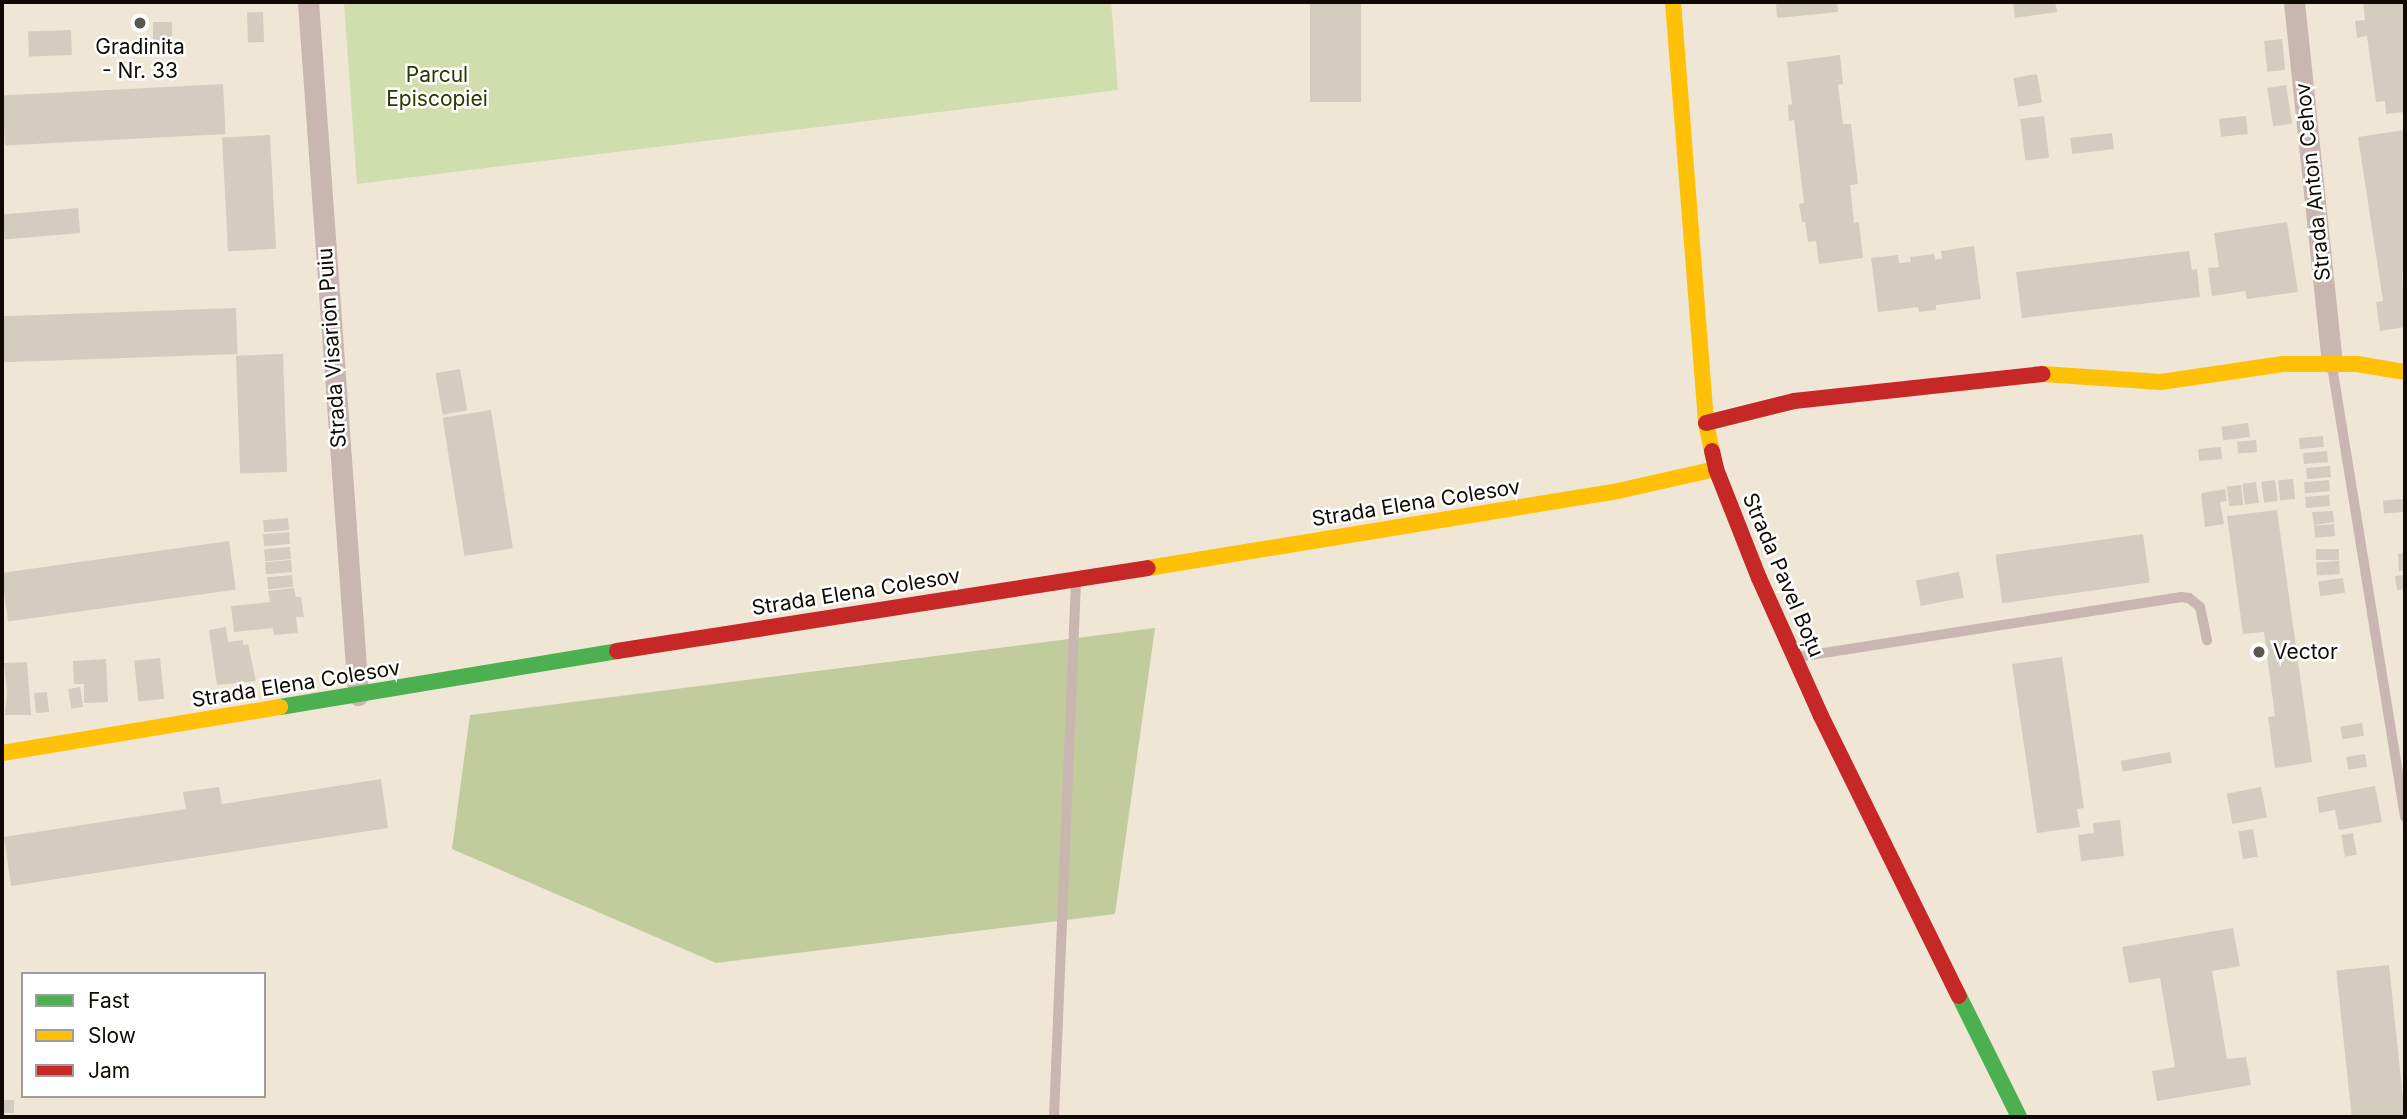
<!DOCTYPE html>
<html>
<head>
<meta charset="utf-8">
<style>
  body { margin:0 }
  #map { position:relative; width:2407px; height:1119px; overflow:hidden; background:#f0e6d6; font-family:Inter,sans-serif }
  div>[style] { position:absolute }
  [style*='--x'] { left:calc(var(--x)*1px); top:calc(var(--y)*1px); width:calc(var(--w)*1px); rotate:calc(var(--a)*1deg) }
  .green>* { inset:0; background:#d0ddac }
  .forest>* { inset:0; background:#c0cc9b }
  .building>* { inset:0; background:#d4ccbf; transform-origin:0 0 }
  .lane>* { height:10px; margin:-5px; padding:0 5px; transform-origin:5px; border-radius:5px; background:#c9b6b0 }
  .street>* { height:21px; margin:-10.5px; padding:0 10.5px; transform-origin:10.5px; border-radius:10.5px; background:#c9b6b0 }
  .fast>* { height:16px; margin:-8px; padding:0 8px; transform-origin:8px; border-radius:8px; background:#4caf50 }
  .slow>* { height:16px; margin:-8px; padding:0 8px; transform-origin:8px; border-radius:8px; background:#ffc107 }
  .jam>* { height:16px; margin:-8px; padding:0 8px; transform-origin:8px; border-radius:8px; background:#c62828 }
  .dots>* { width:19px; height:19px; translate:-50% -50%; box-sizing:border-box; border:4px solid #fff; border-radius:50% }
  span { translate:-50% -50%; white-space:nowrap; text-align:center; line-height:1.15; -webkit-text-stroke:5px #fff; paint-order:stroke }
  .poi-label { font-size:21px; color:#100a03 }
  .left { translate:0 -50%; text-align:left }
  .park-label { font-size:21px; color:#273a00 }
  .street-label { font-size:21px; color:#100a03 }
  .frame { position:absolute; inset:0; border:4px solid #100a03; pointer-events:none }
  .legend { position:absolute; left:21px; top:972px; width:245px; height:126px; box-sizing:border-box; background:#fff; border:2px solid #9f9d9a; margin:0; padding:9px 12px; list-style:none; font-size:21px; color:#100a03 }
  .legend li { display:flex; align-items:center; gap:14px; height:35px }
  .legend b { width:35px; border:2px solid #9f9d9a }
</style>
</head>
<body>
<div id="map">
  <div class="green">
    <div style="clip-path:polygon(344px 2px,1111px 2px,1118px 90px,357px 184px)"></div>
  </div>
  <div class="forest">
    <div style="clip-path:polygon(1155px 628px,1115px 914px,716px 963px,452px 849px,470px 715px)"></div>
  </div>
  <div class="building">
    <div style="left:1310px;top:2px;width:51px;height:100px"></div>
    <div style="clip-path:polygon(1776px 2px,1837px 2px,1838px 12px,1777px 18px)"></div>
    <div style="clip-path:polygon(2013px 2px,2055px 2px,2057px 12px,2015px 18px)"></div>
    <div style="clip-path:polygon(2363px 2px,2405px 2px,2405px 112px,2386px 114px,2385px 101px,2376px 102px,2367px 36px,2357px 38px,2355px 21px,2365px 20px)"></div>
    <div style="left:263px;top:12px;width:30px;height:16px;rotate:88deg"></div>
    <div style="left:172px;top:22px;width:21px;height:19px;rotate:90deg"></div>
    <div style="left:71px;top:30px;width:25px;height:43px;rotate:88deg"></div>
    <div style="left:2282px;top:39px;width:31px;height:18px;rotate:84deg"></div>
    <div style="clip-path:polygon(1840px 55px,1843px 84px,1838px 85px,1843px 124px,1851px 124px,1858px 184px,1850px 185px,1854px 223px,1859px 222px,1863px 258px,1819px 264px,1816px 241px,1808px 242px,1805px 222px,1802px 222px,1799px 204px,1804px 203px,1794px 120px,1789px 121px,1788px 105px,1792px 104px,1787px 62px)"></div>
    <div style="left:2037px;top:74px;width:29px;height:24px;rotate:80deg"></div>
    <div style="left:223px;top:84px;width:50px;height:221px;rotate:87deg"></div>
    <div style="left:2286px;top:85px;width:39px;height:19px;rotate:81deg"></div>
    <div style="left:2044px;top:116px;width:42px;height:24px;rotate:83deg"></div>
    <div style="left:2246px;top:116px;width:18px;height:27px;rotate:84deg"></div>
    <div style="clip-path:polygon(2405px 130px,2405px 273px,2402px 273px,2405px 327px,2380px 331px,2376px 302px,2383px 301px,2358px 137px)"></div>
    <div style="left:2112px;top:133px;width:16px;height:42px;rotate:83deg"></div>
    <div style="left:270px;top:135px;width:114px;height:48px;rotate:87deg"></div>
    <div style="left:78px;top:208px;width:25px;height:76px;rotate:85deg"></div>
    <div style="clip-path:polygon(2287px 222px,2298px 292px,2247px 299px,2245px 291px,2212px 296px,2208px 268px,2219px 267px,2214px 233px)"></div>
    <div style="clip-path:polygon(1974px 246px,1981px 299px,1936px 305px,1936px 310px,1919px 312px,1918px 307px,1878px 312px,1871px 258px,1898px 255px,1899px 263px,1911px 262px,1910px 257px,1934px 254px,1935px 260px,1938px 259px,1942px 259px,1941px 251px)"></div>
    <div style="clip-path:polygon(2189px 251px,2192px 270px,2197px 269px,2200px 297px,2022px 318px,2016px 272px)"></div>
    <div style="left:236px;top:308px;width:46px;height:234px;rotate:88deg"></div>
    <div style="left:283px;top:354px;width:118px;height:47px;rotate:88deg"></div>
    <div style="left:460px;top:369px;width:42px;height:25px;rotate:80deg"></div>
    <div style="left:491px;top:410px;width:140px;height:49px;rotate:81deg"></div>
    <div style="left:2248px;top:423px;width:14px;height:27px;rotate:82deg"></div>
    <div style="left:2323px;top:436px;width:11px;height:24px;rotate:85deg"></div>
    <div style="left:2256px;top:440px;width:12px;height:19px;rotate:85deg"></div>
    <div style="left:2221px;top:447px;width:12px;height:23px;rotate:85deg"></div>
    <div style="left:2327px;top:451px;width:11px;height:24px;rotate:85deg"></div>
    <div style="left:2330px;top:466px;width:11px;height:24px;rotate:85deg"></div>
    <div style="left:2293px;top:479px;width:20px;height:15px;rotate:84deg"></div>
    <div style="left:2275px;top:480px;width:21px;height:14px;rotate:82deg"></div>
    <div style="left:2329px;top:480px;width:11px;height:25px;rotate:85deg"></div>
    <div style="left:2256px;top:482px;width:21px;height:14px;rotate:82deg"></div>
    <div style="left:2241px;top:485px;width:20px;height:14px;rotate:84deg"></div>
    <div style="clip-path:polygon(2225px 489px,2227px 501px,2220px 502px,2224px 524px,2205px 527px,2201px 493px)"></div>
    <div style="left:2329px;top:495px;width:11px;height:24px;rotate:85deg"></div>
    <div style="left:2404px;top:499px;width:13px;height:21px;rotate:86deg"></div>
    <div style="clip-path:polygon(2277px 510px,2312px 762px,2275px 768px,2268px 717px,2275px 716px,2264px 632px,2243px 634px,2227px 516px)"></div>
    <div style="clip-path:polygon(2333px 511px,2334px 522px,2314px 525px,2312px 512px)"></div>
    <div style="left:288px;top:518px;width:12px;height:25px;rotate:85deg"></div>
    <div style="left:2334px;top:524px;width:12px;height:20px;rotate:85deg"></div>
    <div style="left:289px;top:532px;width:12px;height:26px;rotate:85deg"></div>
    <div style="left:2143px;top:534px;width:49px;height:149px;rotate:82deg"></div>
    <div style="left:229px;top:541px;width:49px;height:230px;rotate:82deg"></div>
    <div style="left:290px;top:547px;width:12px;height:26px;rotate:85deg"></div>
    <div style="left:2339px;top:549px;width:11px;height:23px;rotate:90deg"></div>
    <div style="clip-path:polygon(2405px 553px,2405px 571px,2399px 571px,2398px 554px)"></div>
    <div style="left:291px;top:560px;width:12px;height:26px;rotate:85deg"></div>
    <div style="left:2339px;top:561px;width:13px;height:23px;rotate:86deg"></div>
    <div style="left:1959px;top:572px;width:26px;height:44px;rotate:79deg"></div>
    <div style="left:292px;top:575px;width:12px;height:25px;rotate:85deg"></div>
    <div style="clip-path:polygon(2405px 575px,2405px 589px,2397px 590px,2395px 576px)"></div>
    <div style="left:2343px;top:578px;width:15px;height:25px;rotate:82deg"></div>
    <div style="clip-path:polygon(294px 588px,296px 597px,301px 597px,304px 617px,296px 617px,298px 633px,274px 635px,273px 628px,234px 632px,231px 606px,270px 602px,268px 591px)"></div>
    <div style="clip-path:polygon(226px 627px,228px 642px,243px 640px,243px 645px,248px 644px,256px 681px,217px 685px,209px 630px)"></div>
    <div style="clip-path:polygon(2062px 657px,2084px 808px,2077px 809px,2080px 827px,2037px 833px,2012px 664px)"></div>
    <div style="left:160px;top:658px;width:41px;height:26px;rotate:84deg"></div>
    <div style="clip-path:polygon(106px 659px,108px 702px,84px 703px,84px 684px,74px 684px,73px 661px)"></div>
    <div style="clip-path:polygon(27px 662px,31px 715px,5px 715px,7px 692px,4px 663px)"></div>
    <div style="left:80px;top:687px;width:20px;height:12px;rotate:81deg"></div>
    <div style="left:47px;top:692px;width:20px;height:13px;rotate:84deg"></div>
    <div style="left:2362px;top:723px;width:13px;height:22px;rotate:81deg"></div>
    <div style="left:2170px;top:752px;width:11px;height:50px;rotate:80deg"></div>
    <div style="left:2365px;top:754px;width:13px;height:19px;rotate:81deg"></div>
    <div style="clip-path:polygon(381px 779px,388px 828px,11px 886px,4px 837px,186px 809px,183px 792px,219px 787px,222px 804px)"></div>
    <div style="clip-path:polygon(2375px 786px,2382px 822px,2339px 830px,2335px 810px,2319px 813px,2317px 797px)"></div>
    <div style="left:2261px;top:787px;width:31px;height:35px;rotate:79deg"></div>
    <div style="clip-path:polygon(2120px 820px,2124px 856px,2081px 861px,2078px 835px,2094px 833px,2093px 823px)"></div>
    <div style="left:2253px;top:829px;width:28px;height:15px;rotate:80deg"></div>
    <div style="left:2353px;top:833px;width:22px;height:12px;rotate:80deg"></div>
    <div style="clip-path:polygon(2233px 928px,2240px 966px,2212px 971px,2227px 1059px,2246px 1057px,2251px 1085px,2157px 1101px,2152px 1071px,2175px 1067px,2160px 978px,2129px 983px,2122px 947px)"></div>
    <div style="left:2389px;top:965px;width:153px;height:53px;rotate:84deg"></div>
    <div style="left:2px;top:1100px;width:12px;height:13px"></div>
  </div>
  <div class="lane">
    <div style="--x:2332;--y:366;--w:457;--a:80.8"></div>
    <div style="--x:1798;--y:657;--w:388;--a:-8.9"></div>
    <div style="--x:2181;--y:597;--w:8;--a:7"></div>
    <div style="--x:2189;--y:598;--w:14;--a:39"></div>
    <div style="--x:2200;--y:607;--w:34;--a:78"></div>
    <div style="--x:1054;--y:1117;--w:536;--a:-87.65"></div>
  </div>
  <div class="street">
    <div style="--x:308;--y:2;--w:695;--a:85.87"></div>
    <div style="--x:2294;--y:2;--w:363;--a:84"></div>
  </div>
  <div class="fast">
    <div style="--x:280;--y:707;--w:342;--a:-9.4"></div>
    <div style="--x:1959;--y:996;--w:135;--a:63.6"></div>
  </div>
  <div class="slow">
    <div style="--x:1673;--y:2;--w:422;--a:85.5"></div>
    <div style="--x:1706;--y:423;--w:29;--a:78"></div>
    <div style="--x:2043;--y:374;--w:118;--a:3.9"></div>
    <div style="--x:2161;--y:382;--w:123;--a:-8.4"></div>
    <div style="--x:2283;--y:364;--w:74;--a:0"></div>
    <div style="--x:2357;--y:364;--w:49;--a:9.5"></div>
    <div style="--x:1148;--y:568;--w:476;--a:-9.3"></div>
    <div style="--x:1618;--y:491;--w:100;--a:-12.7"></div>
    <div style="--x:2;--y:753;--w:282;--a:-9.4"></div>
  </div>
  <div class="jam">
    <div style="--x:1706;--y:423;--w:91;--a:-14"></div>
    <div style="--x:1794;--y:401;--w:250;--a:-6.2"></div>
    <div style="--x:1712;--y:451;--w:18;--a:77"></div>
    <div style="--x:1716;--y:469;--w:117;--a:68.5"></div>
    <div style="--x:1759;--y:578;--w:151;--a:65.8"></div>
    <div style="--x:1821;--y:716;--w:312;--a:63.8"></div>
    <div style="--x:617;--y:651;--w:537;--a:-8.88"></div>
  </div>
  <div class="dots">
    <div style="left:140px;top:23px;background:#5e574d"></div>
    <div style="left:2259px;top:652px;background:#5e574d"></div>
  </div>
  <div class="poi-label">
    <span style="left:140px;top:59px">Gradinita<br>- Nr. 33</span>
    <span class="left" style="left:2273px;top:652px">Vector</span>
  </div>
  <div class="park-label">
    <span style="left:437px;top:87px">Parcul<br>Episcopiei</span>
  </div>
  <div class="street-label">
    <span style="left:2313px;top:182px;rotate:-96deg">Strada Anton Cehov</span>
    <span style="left:332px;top:348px;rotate:-94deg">Strada Visarion Puiu</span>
    <span style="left:1416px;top:503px;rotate:-9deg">Strada Elena Colesov</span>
    <span style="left:1783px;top:575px;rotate:67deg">Strada Pavel Boțu</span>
    <span style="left:856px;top:592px;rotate:-9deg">Strada Elena Colesov</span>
    <span style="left:296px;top:684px;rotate:-9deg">Strada Elena Colesov</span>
  </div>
  <div class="frame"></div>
  <ul class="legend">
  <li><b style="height:9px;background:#4caf50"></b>Fast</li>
  <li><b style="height:9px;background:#ffc107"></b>Slow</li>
  <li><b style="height:9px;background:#c62828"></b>Jam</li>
  </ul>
</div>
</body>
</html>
